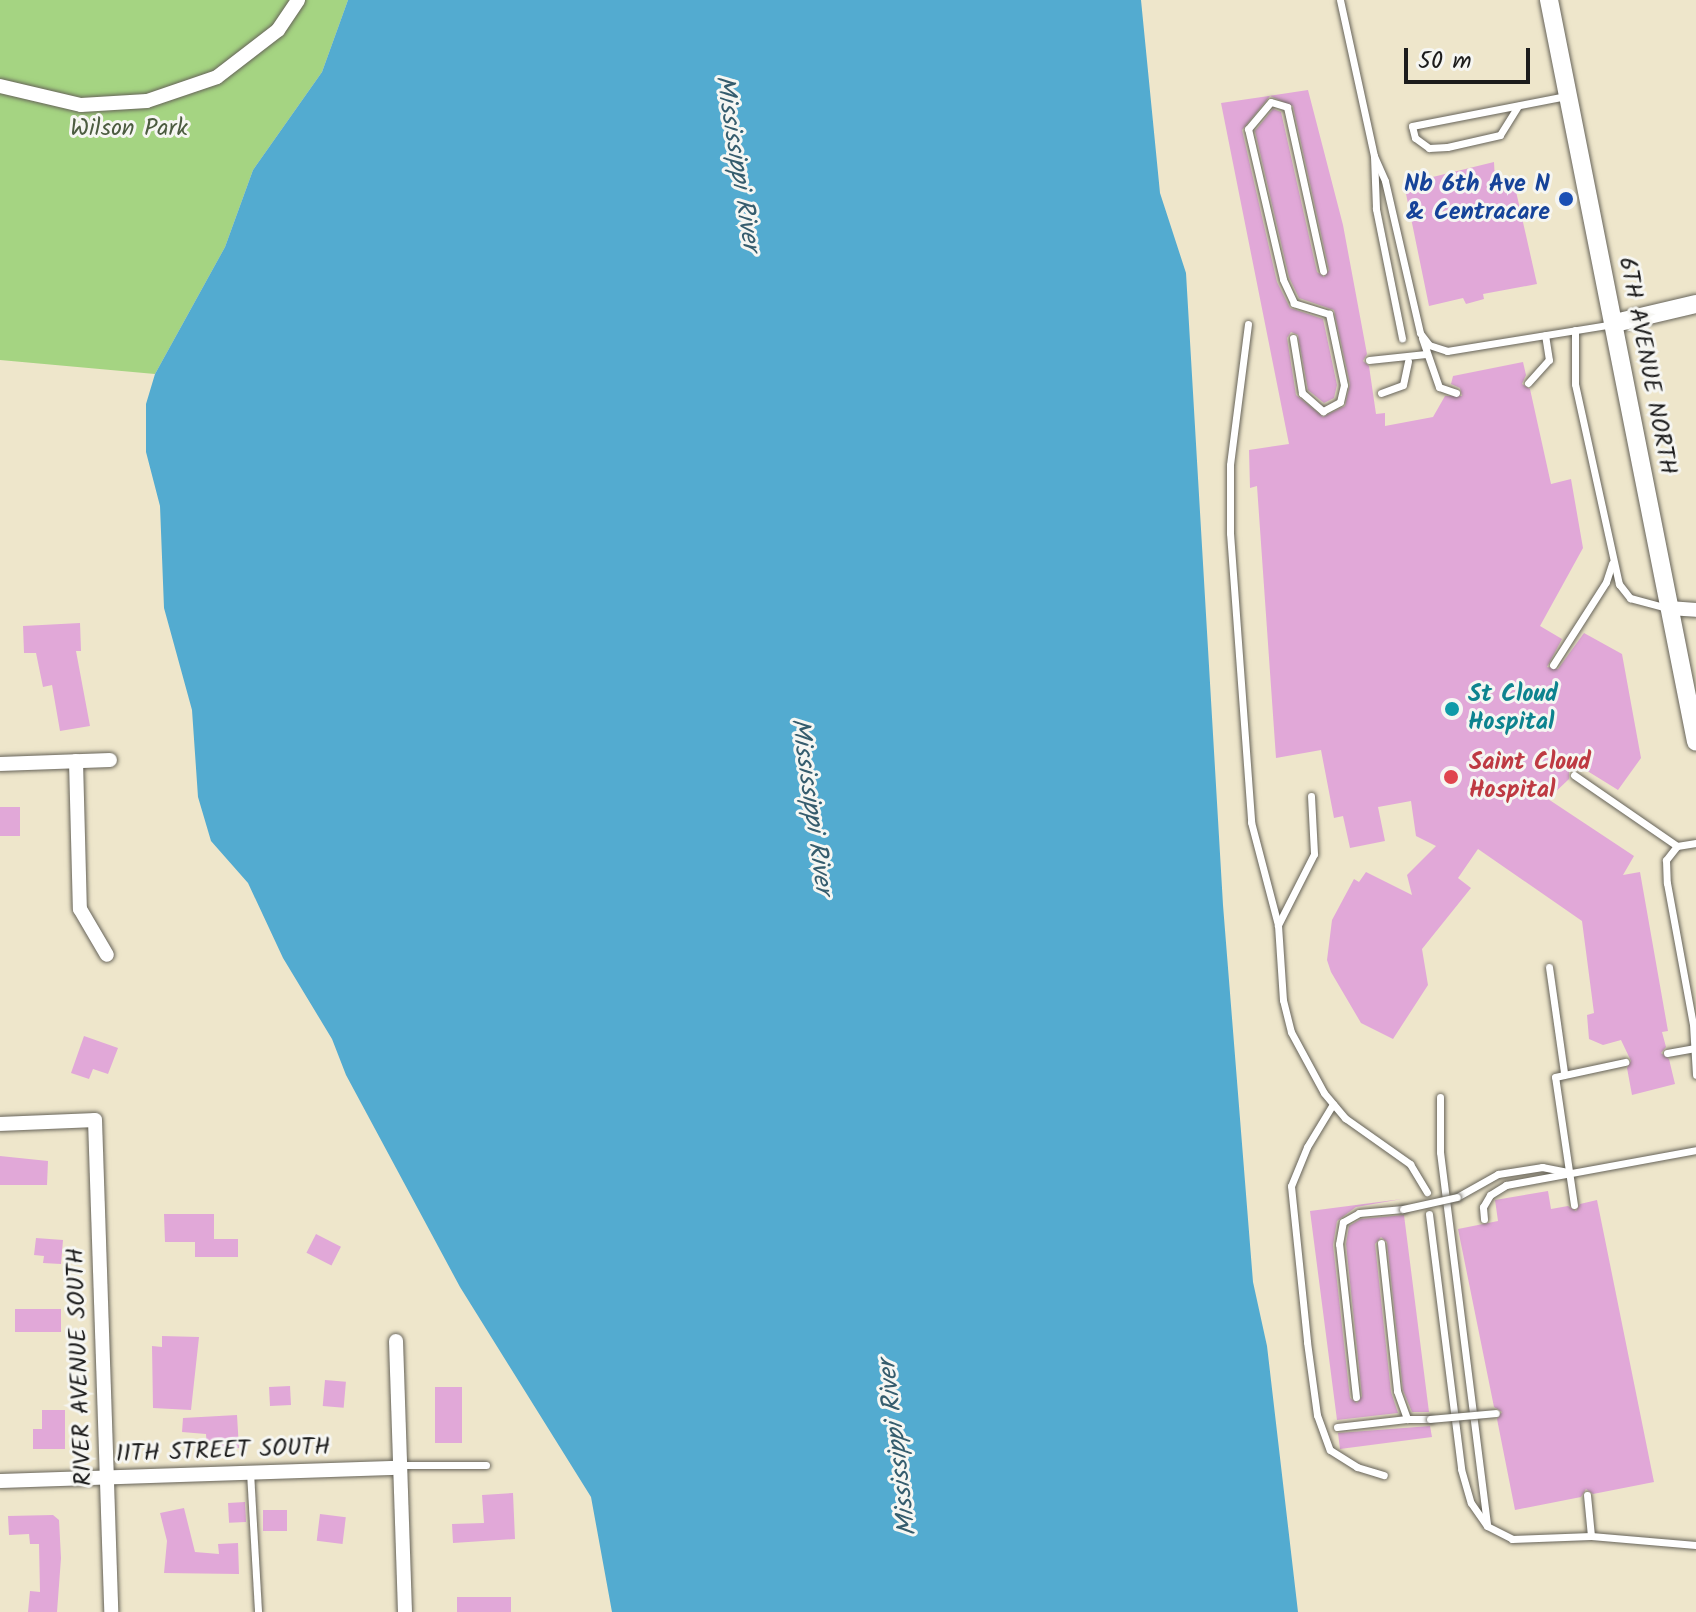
<!DOCTYPE html>
<html>
<head>
<meta charset="utf-8">
<style>
  body { margin:0 }
  #map { position:relative; width:1696px; height:1612px; overflow:hidden; background:#eee6cb; font-family:Kalam,sans-serif }
  div>[style] { position:absolute }
  [style*='--x'] { left:calc(var(--x)*1px); top:calc(var(--y)*1px); width:calc(var(--w)*1px); rotate:calc(var(--a)*1deg) }
  .green>* { inset:0; background:#a5d482 }
  .water>* { inset:0; background:#53abd0 }
  .building>* { inset:0; background:#e1a8d8; transform-origin:0 0 }
  .roads { filter:drop-shadow(0 0 2px #666359) drop-shadow(0 0 2px #666359) }
  .lane>* { height:7px; margin:-3.5px; padding:0 3.5px; transform-origin:3.5px; border-radius:3.5px; background:#fff }
  .street>* { height:14px; margin:-7px; padding:0 7px; transform-origin:7px; border-radius:7px; background:#fff }
  .secondary>* { height:18px; margin:-9px; padding:0 9px; transform-origin:9px; border-radius:9px; background:#fff }
  .bridges { filter:drop-shadow(0 0 2px #666359) drop-shadow(0 0 2px #666359) }
  .lane-bridge>* { height:7px; margin:-3.5px; padding:0 3.5px; transform-origin:3.5px; border-radius:3.5px; background:#fff }
  .dots>* { width:22px; height:22px; translate:-50% -50%; box-sizing:border-box; border:4px solid #f6f6f2; border-radius:50% }
  span { translate:-50% -50%; white-space:nowrap; text-align:center; line-height:1.15; -webkit-text-stroke:6px #f6f6f2; paint-order:stroke }
  .park-label { font-size:24px; color:#4c5c40 }
  .transit-label { font-size:24px; color:#164399; font-weight:700 }
  .right { translate:-100% -50%; text-align:right }
  .street-label { font-size:24px; color:#1c1c1c }
  .culture-label { font-size:24px; color:#0d838f; font-weight:700 }
  .left { translate:0 -50%; text-align:left }
  .health-label { font-size:24px; color:#be3a42; font-weight:700 }
  .water-label { font-size:26px; color:#355c6d; font-style:italic }
  .scale { position:absolute; left:1404px; top:48px; width:126px; height:36px; box-sizing:border-box; border:4px solid #1c1c1c; border-top:0; padding-left:10px; font-size:24px; line-height:28px; white-space:nowrap; color:#1c1c1c; -webkit-text-stroke:6px #f6f6f2; paint-order:stroke }
</style>
</head>
<body>
<div id="map">
  <div class="green">
    <div style="clip-path:polygon(0 0,348px 0,322px 72px,253px 170px,225px 247px,155px 374px,0 360px)"></div>
  </div>
  <div class="water">
    <div style="clip-path:polygon(348px 0,1141px 0,1160px 193px,1186px 273px,1223px 905px,1253px 1282px,1267px 1346px,1298px 1612px,612px 1612px,591px 1497px,460px 1287px,346px 1075px,332px 1039px,283px 958px,248px 883px,211px 841px,198px 797px,192px 710px,164px 608px,160px 506px,146px 452px,146px 404px,155px 374px,225px 247px,253px 170px,322px 72px)"></div>
  </div>
  <div class="building">
    <div style="clip-path:polygon(evenodd,1308px 90px,1343px 225px,1367px 354px,1363px 361px,1369px 366px,1376px 414px,1385px 413px,1385px 426px,1433px 417px,1445px 396px,1462px 396px,1460px 388px,1451px 384px,1453px 376px,1523px 362px,1526px 375px,1522px 384px,1530px 389px,1551px 484px,1571px 479px,1583px 548px,1540px 626px,1562px 639px,1547px 667px,1558px 669px,1584px 633px,1622px 654px,1641px 758px,1618px 790px,1581px 767px,1569px 771px,1569px 779px,1548px 799px,1634px 856px,1623px 875px,1640px 872px,1668px 1031px,1662px 1032px,1666px 1047px,1661px 1053px,1669px 1059px,1675px 1084px,1632px 1095px,1627px 1068px,1631px 1061px,1621px 1040px,1603px 1045px,1589px 1039px,1587px 1015px,1594px 1013px,1582px 921px,1478px 849px,1458px 878px,1471px 888px,1422px 949px,1428px 985px,1393px 1039px,1361px 1023px,1331px 972px,1327px 960px,1332px 920px,1354px 879px,1359px 882px,1366px 872px,1412px 895px,1407px 875px,1436px 846px,1416px 836px,1411px 801px,1378px 807px,1385px 841px,1350px 848px,1343px 816px,1334px 818px,1321px 750px,1276px 758px,1257px 486px,1250px 488px,1249px 450px,1289px 444px,1221px 103px,1308px 90px,1270px 96px,1293px 106px,1329px 270px,1324px 277px,1317px 272px,1281px 112px,1273px 109px,1255px 131px,1289px 277px,1299px 298px,1334px 310px,1350px 384px,1345px 406px,1323px 417px,1296px 395px,1287px 338px,1291px 332px,1298px 335px,1308px 390px,1324px 403px,1334px 398px,1337px 385px,1323px 319px,1290px 308px,1277px 282px,1242px 130px,1270px 96px)"></div>
    <div style="clip-path:polygon(1494px 162px,1495px 181px,1513px 178px,1537px 284px,1483px 294px,1484px 299px,1466px 304px,1463px 298px,1429px 306px,1404px 184px)"></div>
    <div style="clip-path:polygon(80px 623px,81px 651px,76px 651px,90px 726px,60px 731px,52px 685px,43px 687px,36px 653px,24px 653px,23px 626px)"></div>
    <div style="left:0;top:807px;width:20px;height:29px"></div>
    <div style="clip-path:polygon(84px 1036px,118px 1048px,108px 1074px,93px 1069px,89px 1079px,71px 1073px)"></div>
    <div style="clip-path:polygon(0 1156px,48px 1161px,47px 1185px,0 1185px)"></div>
    <div style="clip-path:polygon(1548px 1191px,1551px 1209px,1568px 1206px,1576px 1211px,1580px 1204px,1597px 1200px,1654px 1482px,1593px 1494px,1586px 1489px,1581px 1497px,1515px 1510px,1497px 1419px,1502px 1412px,1494px 1407px,1458px 1229px,1498px 1221px,1495px 1200px)"></div>
    <div style="clip-path:polygon(1402px 1199px,1356px 1207px,1337px 1221px,1333px 1245px,1350px 1398px,1357px 1403px,1362px 1396px,1346px 1244px,1349px 1226px,1361px 1219px,1404px 1215px,1429px 1412px,1412px 1412px,1403px 1390px,1387px 1242px,1381px 1237px,1375px 1244px,1391px 1392px,1398px 1413px,1337px 1420px,1310px 1211px)"></div>
    <div style="clip-path:polygon(164px 1214px,214px 1214px,214px 1239px,238px 1239px,238px 1257px,195px 1257px,195px 1242px,165px 1242px)"></div>
    <div style="left:316px;top:1234px;width:28px;height:21px;rotate:27deg"></div>
    <div style="clip-path:polygon(36px 1238px,63px 1240px,61px 1264px,43px 1263px,44px 1256px,34px 1255px)"></div>
    <div style="left:15px;top:1309px;width:46px;height:23px"></div>
    <div style="clip-path:polygon(162px 1336px,199px 1337px,191px 1410px,153px 1408px,152px 1346px,162px 1347px)"></div>
    <div style="left:325px;top:1380px;width:21px;height:26px;rotate:5deg"></div>
    <div style="left:290px;top:1386px;width:19px;height:21px;rotate:87deg"></div>
    <div style="left:435px;top:1387px;width:27px;height:56px"></div>
    <div style="clip-path:polygon(42px 1410px,65px 1410px,65px 1449px,33px 1449px,33px 1429px,42px 1429px)"></div>
    <div style="clip-path:polygon(237px 1415px,239px 1448px,207px 1450px,206px 1434px,182px 1432px,183px 1418px)"></div>
    <div style="clip-path:polygon(1430px 1426px,1432px 1437px,1340px 1449px,1338px 1433px)"></div>
    <div style="clip-path:polygon(513px 1493px,515px 1539px,453px 1543px,452px 1524px,484px 1523px,482px 1495px)"></div>
    <div style="left:245px;top:1502px;width:20px;height:17px;rotate:87deg"></div>
    <div style="clip-path:polygon(184px 1508px,195px 1552px,219px 1554px,218px 1544px,238px 1543px,239px 1574px,164px 1573px,167px 1541px,160px 1513px)"></div>
    <div style="left:263px;top:1510px;width:24px;height:21px"></div>
    <div style="left:320px;top:1514px;width:26px;height:27px;rotate:7deg"></div>
    <div style="clip-path:polygon(53px 1515px,59px 1520px,61px 1558px,57px 1612px,28px 1612px,30px 1591px,40px 1592px,39px 1544px,30px 1544px,29px 1534px,9px 1535px,8px 1516px)"></div>
    <div style="left:457px;top:1597px;width:54px;height:15px"></div>
  </div>
  <div class="roads">
    <div class="lane">
      <div style="--x:1340;--y:0;--w:160;--a:77.7"></div>
      <div style="--x:1374;--y:156;--w:53;--a:87.8"></div>
      <div style="--x:1376;--y:209;--w:132;--a:78.6"></div>
      <div style="--x:1518;--y:106;--w:34;--a:122"></div>
      <div style="--x:1500;--y:135;--w:54;--a:167.2"></div>
      <div style="--x:1447;--y:147;--w:18;--a:177"></div>
      <div style="--x:1429;--y:148;--w:17;--a:-144"></div>
      <div style="--x:1415;--y:138;--w:12;--a:-104"></div>
      <div style="--x:1412;--y:126;--w:157;--a:-11"></div>
      <div style="--x:1374;--y:156;--w:27;--a:66"></div>
      <div style="--x:1385;--y:181;--w:156;--a:77"></div>
      <div style="--x:1420;--y:333;--w:15;--a:53"></div>
      <div style="--x:1429;--y:345;--w:19;--a:18"></div>
      <div style="--x:1447;--y:351;--w:168;--a:-9.2"></div>
      <div style="--x:1248;--y:324;--w:142;--a:97.3"></div>
      <div style="--x:1230;--y:465;--w:68;--a:90"></div>
      <div style="--x:1230;--y:533;--w:290;--a:85.8"></div>
      <div style="--x:1251;--y:822;--w:106;--a:75.3"></div>
      <div style="--x:1575;--y:330;--w:54;--a:90"></div>
      <div style="--x:1575;--y:384;--w:205;--a:77.6"></div>
      <div style="--x:1619;--y:584;--w:18;--a:52"></div>
      <div style="--x:1630;--y:598;--w:38;--a:15"></div>
      <div style="--x:1293;--y:338;--w:56;--a:80.7"></div>
      <div style="--x:1302;--y:393;--w:28;--a:41"></div>
      <div style="--x:1323;--y:411;--w:19;--a:-28"></div>
      <div style="--x:1340;--y:402;--w:17;--a:-77"></div>
      <div style="--x:1344;--y:385;--w:73;--a:-101.9"></div>
      <div style="--x:1329;--y:314;--w:37;--a:-163"></div>
      <div style="--x:1294;--y:303;--w:26;--a:-115"></div>
      <div style="--x:1283;--y:279;--w:154;--a:-103.1"></div>
      <div style="--x:1248;--y:129;--w:35;--a:-50"></div>
      <div style="--x:1271;--y:102;--w:17;--a:17"></div>
      <div style="--x:1287;--y:107;--w:168;--a:77.6"></div>
      <div style="--x:1422;--y:338;--w:52;--a:70.9"></div>
      <div style="--x:1439;--y:387;--w:18;--a:19"></div>
      <div style="--x:1369;--y:360;--w:57;--a:-6"></div>
      <div style="--x:1528;--y:383;--w:31;--a:-48"></div>
      <div style="--x:1549;--y:360;--w:25;--a:-99"></div>
      <div style="--x:1381;--y:393;--w:23;--a:-20"></div>
      <div style="--x:1403;--y:385;--w:24;--a:-78"></div>
      <div style="--x:1553;--y:665;--w:98;--a:-57.4"></div>
      <div style="--x:1606;--y:582;--w:20;--a:-72"></div>
      <div style="--x:1574;--y:775;--w:125;--a:34.6"></div>
      <div style="--x:1677;--y:846;--w:19;--a:-9"></div>
      <div style="--x:1311;--y:796;--w:58;--a:87"></div>
      <div style="--x:1314;--y:854;--w:80;--a:116.9"></div>
      <div style="--x:1278;--y:925;--w:75;--a:86.2"></div>
      <div style="--x:1283;--y:1000;--w:33;--a:76"></div>
      <div style="--x:1291;--y:1032;--w:69;--a:61.6"></div>
      <div style="--x:1324;--y:1093;--w:33;--a:50"></div>
      <div style="--x:1345;--y:1118;--w:80;--a:35.3"></div>
      <div style="--x:1410;--y:1164;--w:33;--a:59"></div>
      <div style="--x:1677;--y:846;--w:18;--a:128"></div>
      <div style="--x:1666;--y:860;--w:23;--a:88"></div>
      <div style="--x:1667;--y:883;--w:143;--a:79.6"></div>
      <div style="--x:1693;--y:1024;--w:51;--a:86.6"></div>
      <div style="--x:1549;--y:967;--w:107;--a:81.9"></div>
      <div style="--x:1667;--y:1053;--w:27;--a:-10"></div>
      <div style="--x:1440;--y:1097;--w:55;--a:90"></div>
      <div style="--x:1440;--y:1152;--w:375;--a:82.8"></div>
      <div style="--x:1333;--y:1104;--w:50;--a:121.2"></div>
      <div style="--x:1307;--y:1147;--w:42;--a:112.3"></div>
      <div style="--x:1291;--y:1186;--w:157;--a:84.1"></div>
      <div style="--x:1307;--y:1342;--w:74;--a:82.2"></div>
      <div style="--x:1317;--y:1415;--w:37;--a:70"></div>
      <div style="--x:1330;--y:1450;--w:32;--a:32"></div>
      <div style="--x:1357;--y:1467;--w:28;--a:17"></div>
      <div style="--x:1457;--y:1197;--w:47;--a:-29.3"></div>
      <div style="--x:1498;--y:1174;--w:45;--a:-9"></div>
      <div style="--x:1542;--y:1167;--w:26;--a:11"></div>
      <div style="--x:1574;--y:1205;--w:129;--a:-98.4"></div>
      <div style="--x:1555;--y:1077;--w:72;--a:-12.1"></div>
      <div style="--x:1429;--y:1214;--w:257;--a:82.8"></div>
      <div style="--x:1461;--y:1469;--w:35;--a:74"></div>
      <div style="--x:1471;--y:1503;--w:28;--a:55"></div>
      <div style="--x:1487;--y:1526;--w:28;--a:27"></div>
      <div style="--x:1512;--y:1539;--w:79;--a:-2.2"></div>
      <div style="--x:1591;--y:1536;--w:105;--a:4.9"></div>
      <div style="--x:1484;--y:1219;--w:12;--a:-95"></div>
      <div style="--x:1483;--y:1207;--w:14;--a:-60"></div>
      <div style="--x:1490;--y:1195;--w:19;--a:-32"></div>
      <div style="--x:1506;--y:1185;--w:193;--a:-10.4"></div>
      <div style="--x:1381;--y:1243;--w:149;--a:83.8"></div>
      <div style="--x:1397;--y:1391;--w:30;--a:70"></div>
      <div style="--x:1407;--y:1419;--w:23;--a:0"></div>
      <div style="--x:1356;--y:1397;--w:154;--a:-96.3"></div>
      <div style="--x:1339;--y:1244;--w:22;--a:-80"></div>
      <div style="--x:1343;--y:1222;--w:18;--a:-29"></div>
      <div style="--x:1359;--y:1213;--w:44;--a:-5.2"></div>
      <div style="--x:1337;--y:1427;--w:70;--a:-6.5"></div>
      <div style="--x:399;--y:1465;--w:87;--a:0"></div>
      <div style="--x:250;--y:1472;--w:140;--a:86.7"></div>
      <div style="--x:1587;--y:1495;--w:41;--a:84.4"></div>
    </div>
    <div class="street">
      <div style="--x:0;--y:86;--w:83;--a:13.2"></div>
      <div style="--x:81;--y:105;--w:66;--a:-3.5"></div>
      <div style="--x:147;--y:101;--w:74;--a:-18.9"></div>
      <div style="--x:217;--y:77;--w:77;--a:-37.6"></div>
      <div style="--x:278;--y:30;--w:36;--a:-56"></div>
      <div style="--x:1669;--y:608;--w:27;--a:4"></div>
      <div style="--x:76;--y:761;--w:148;--a:88.5"></div>
      <div style="--x:80;--y:909;--w:53;--a:59.6"></div>
      <div style="--x:0;--y:764;--w:110;--a:-2.1"></div>
      <div style="--x:0;--y:1124;--w:95;--a:-2.4"></div>
      <div style="--x:95;--y:1120;--w:492;--a:88.1"></div>
      <div style="--x:396;--y:1341;--w:271;--a:88.1"></div>
      <div style="--x:0;--y:1481;--w:399;--a:-1.9"></div>
    </div>
    <div class="secondary">
      <div style="--x:1549;--y:0;--w:756;--a:78.79"></div>
      <div style="--x:1615;--y:323;--w:83;--a:-13.2"></div>
    </div>
  </div>
  <div class="bridges">
    <div class="lane-bridge">
      <div style="--x:1403;--y:1209;--w:55;--a:-12.5"></div>
      <div style="--x:1430;--y:1419;--w:66;--a:-5.2"></div>
    </div>
  </div>
  <div class="dots">
    <div style="left:1566px;top:199px;background:#1a4fb4"></div>
    <div style="left:1452px;top:709px;background:#0f9aa8"></div>
    <div style="left:1451px;top:777px;background:#e0444e"></div>
  </div>
  <div class="park-label">
    <span style="left:129px;top:129px">Wilson Park</span>
  </div>
  <div class="transit-label">
    <span class="right" style="left:1550px;top:199px">Nb 6th Ave N<br>&amp; Centracare</span>
  </div>
  <div class="street-label">
    <span style="left:1647px;top:366px;rotate:79deg">6TH AVENUE NORTH</span>
    <span style="left:80px;top:1367px;rotate:-92deg">RIVER AVENUE SOUTH</span>
    <span style="left:223px;top:1451px;rotate:-2deg">11TH STREET SOUTH</span>
  </div>
  <div class="culture-label">
    <span class="left" style="left:1468px;top:709px">St Cloud<br>Hospital</span>
  </div>
  <div class="health-label">
    <span class="left" style="left:1469px;top:777px">Saint Cloud<br>Hospital</span>
  </div>
  <div class="water-label">
    <span style="left:736px;top:163px;rotate:81deg">Mississippi River</span>
    <span style="left:810px;top:806px;rotate:82deg">Mississippi River</span>
    <span style="left:899px;top:1448px;rotate:-97deg">Mississippi River</span>
  </div>
  <div class="scale">50 m</div>
</div>
</body>
</html>
